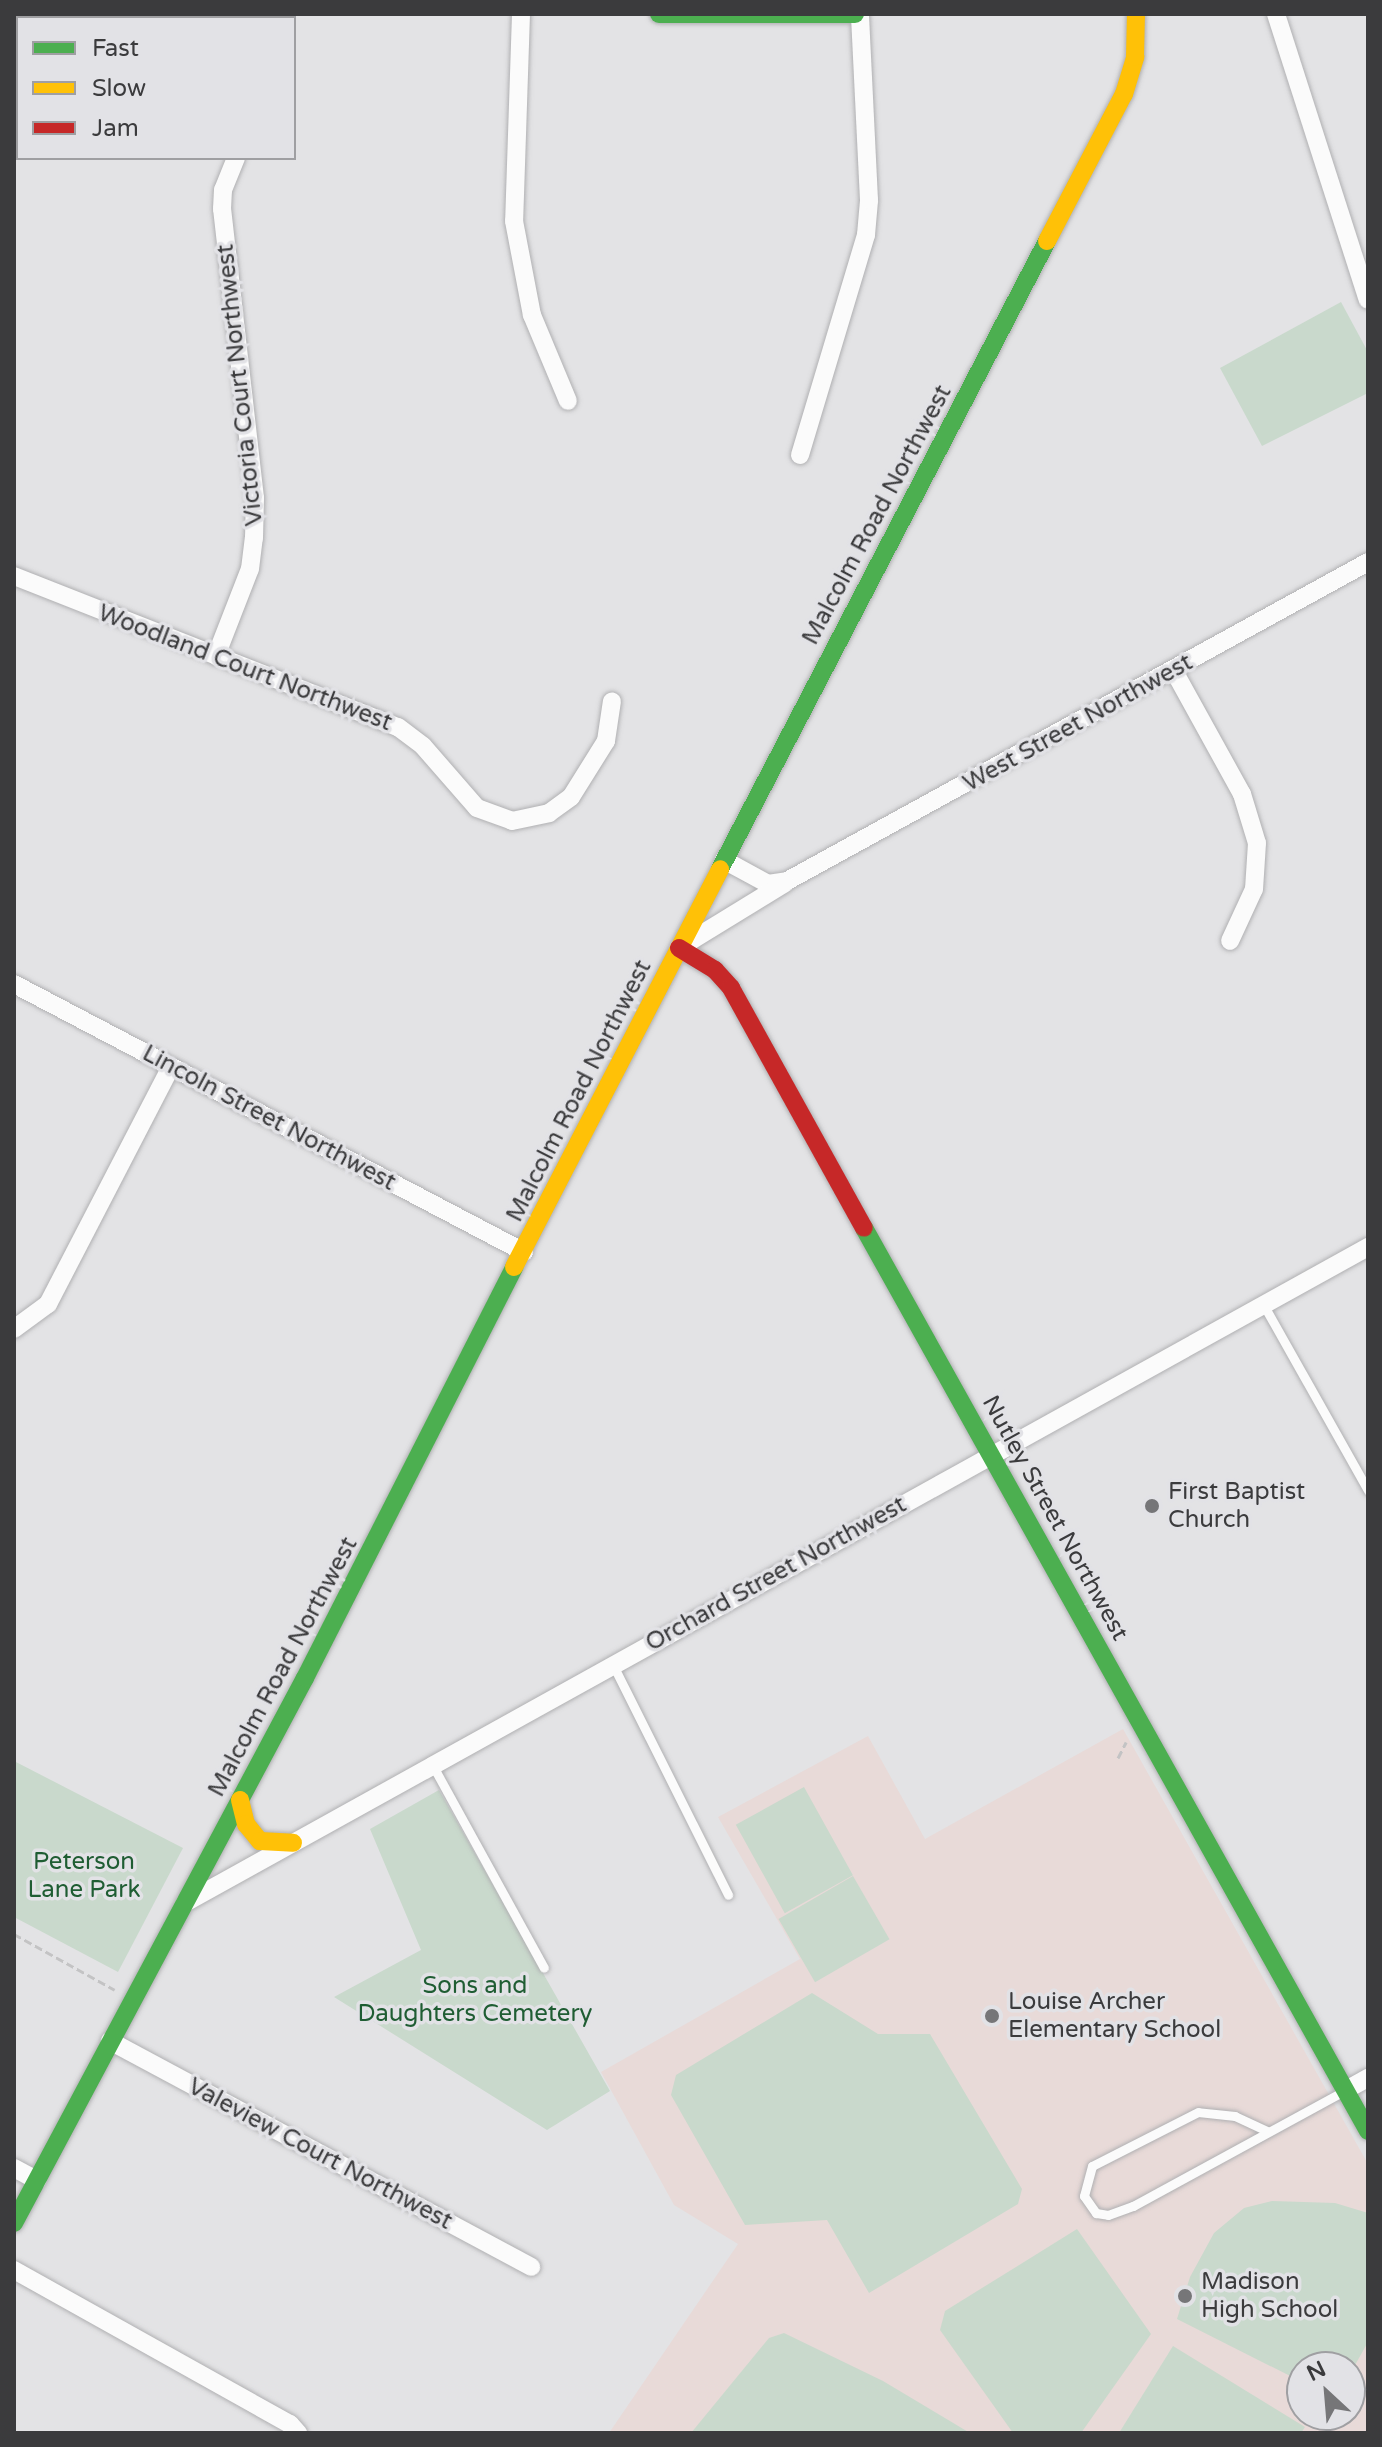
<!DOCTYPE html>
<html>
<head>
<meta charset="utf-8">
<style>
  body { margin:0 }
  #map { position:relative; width:1382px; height:2447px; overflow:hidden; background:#e3e3e5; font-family:"Varela Round",sans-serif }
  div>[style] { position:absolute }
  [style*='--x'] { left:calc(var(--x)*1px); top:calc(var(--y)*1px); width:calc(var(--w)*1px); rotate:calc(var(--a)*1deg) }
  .education>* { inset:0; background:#e8dad8 }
  .green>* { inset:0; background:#c9d9cc; transform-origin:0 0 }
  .path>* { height:3px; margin-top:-1.5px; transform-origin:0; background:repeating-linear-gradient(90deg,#c3c3c4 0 8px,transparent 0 12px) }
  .roads { filter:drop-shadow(0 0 2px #b0b0b2) drop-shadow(0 0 2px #b0b0b2) }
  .lane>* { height:9px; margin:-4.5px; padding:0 4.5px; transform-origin:4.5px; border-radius:4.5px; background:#fbfbfb }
  .street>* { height:18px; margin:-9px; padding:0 9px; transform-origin:9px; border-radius:9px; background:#fbfbfb }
  .fast>* { height:18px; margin:-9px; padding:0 9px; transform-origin:9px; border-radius:9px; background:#4caf50 }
  .slow>* { height:18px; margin:-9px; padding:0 9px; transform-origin:9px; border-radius:9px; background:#ffc107 }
  .jam>* { height:18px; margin:-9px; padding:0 9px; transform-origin:9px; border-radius:9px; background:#c62828 }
  .dots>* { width:22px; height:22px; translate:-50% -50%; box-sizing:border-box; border:4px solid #e2e2e6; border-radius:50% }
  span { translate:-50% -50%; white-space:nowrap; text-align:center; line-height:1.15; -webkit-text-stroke:7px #e2e2e6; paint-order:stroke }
  .street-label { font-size:24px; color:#3b3b3d }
  .poi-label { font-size:24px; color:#3b3b3d }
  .left { translate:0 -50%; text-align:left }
  .park-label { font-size:24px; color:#1f5d33 }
  .frame { position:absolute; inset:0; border:16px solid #3b3b3d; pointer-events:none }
  .legend { position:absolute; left:16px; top:16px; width:280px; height:144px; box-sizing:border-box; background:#e2e2e6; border:2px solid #9f9fa2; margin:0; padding:10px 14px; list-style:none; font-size:24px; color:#3b3b3d }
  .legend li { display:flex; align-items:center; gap:16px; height:40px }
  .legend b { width:40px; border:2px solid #9f9fa2 }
  .north { position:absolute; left:1286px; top:2351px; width:80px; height:80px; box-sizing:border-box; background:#e2e2e6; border:2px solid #9f9fa2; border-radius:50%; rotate:334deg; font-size:22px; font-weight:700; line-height:32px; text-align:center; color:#3b3b3d }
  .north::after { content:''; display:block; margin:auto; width:28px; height:36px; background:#767678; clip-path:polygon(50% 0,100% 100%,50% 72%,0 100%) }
</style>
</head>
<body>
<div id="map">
  <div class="education">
    <div style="clip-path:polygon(evenodd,1123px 1729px,1368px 2164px,1368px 2433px,609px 2433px,738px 2244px,674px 2205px,601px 2072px,800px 1959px,718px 1817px,868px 1736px,925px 1839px,1123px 1729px,1302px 2367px,1350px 2367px,1350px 2415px,1302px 2415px,1302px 2367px)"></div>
  </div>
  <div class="green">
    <div style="clip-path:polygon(1341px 302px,1368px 352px,1368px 393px,1262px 446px,1220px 368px)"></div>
    <div style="clip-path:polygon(14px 1761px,183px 1848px,118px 1972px,14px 1917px)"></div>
    <div style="left:804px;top:1787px;width:101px;height:78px;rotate:61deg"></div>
    <div style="clip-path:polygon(439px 1790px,610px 2091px,547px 2130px,334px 1997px,421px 1950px,370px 1829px)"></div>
    <div style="left:853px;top:1876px;width:73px;height:86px;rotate:60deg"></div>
    <div style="clip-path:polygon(812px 1993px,878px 2034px,930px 2034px,1022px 2189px,1018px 2204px,869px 2293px,827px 2220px,745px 2225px,671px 2095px,676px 2075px)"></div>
    <div style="clip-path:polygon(1272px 2201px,1335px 2203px,1368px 2213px,1368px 2342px,1350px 2374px,1350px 2367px,1302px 2367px,1302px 2382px,1177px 2319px,1190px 2277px,1214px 2233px,1244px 2208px)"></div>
    <div style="clip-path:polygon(1077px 2229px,1151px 2334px,1081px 2433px,1013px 2433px,940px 2330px,945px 2311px)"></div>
    <div style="clip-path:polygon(784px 2333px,883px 2381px,970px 2433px,691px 2433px,769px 2338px)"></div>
    <div style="clip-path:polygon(1173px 2346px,1305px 2427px,1301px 2433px,1119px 2433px)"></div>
  </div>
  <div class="path">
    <div style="--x:1118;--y:1758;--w:18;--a:-63"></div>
    <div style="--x:14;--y:1934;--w:115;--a:29"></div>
  </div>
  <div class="roads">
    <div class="lane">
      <div style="--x:1263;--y:1304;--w:214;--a:60.6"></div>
      <div style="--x:613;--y:1665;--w:257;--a:63.4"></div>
      <div style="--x:433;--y:1766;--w:230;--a:61.2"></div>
      <div style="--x:1267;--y:2131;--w:35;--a:-155"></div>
      <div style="--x:1235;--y:2116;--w:37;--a:-174"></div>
      <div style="--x:1198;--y:2112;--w:119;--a:153"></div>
      <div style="--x:1092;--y:2166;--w:31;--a:105"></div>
      <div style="--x:1084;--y:2196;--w:21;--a:55"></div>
      <div style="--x:1096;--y:2213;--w:12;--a:9"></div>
      <div style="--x:1108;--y:2215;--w:27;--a:-20"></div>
      <div style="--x:1133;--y:2206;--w:240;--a:-28.6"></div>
    </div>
    <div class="street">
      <div style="--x:521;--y:14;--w:207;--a:91.9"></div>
      <div style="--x:514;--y:221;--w:96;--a:79.2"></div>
      <div style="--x:532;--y:315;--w:93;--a:67.3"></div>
      <div style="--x:1276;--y:14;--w:300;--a:72.2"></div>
      <div style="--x:800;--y:455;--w:230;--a:-73.3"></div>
      <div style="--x:866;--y:235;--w:35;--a:-85"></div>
      <div style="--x:869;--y:200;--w:186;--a:-92.8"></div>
      <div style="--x:14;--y:576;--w:413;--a:21.5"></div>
      <div style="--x:398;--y:727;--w:31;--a:37"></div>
      <div style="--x:423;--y:746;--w:82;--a:48.9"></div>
      <div style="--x:477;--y:808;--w:37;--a:20"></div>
      <div style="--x:512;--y:821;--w:38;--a:-12"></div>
      <div style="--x:549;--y:813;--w:27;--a:-36"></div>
      <div style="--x:571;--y:797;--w:66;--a:-58"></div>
      <div style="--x:606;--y:741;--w:40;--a:-81.5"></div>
      <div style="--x:216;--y:656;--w:93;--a:-68.7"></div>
      <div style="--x:250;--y:569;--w:31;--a:-83"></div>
      <div style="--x:254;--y:538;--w:40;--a:-88.6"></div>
      <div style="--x:255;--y:498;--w:291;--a:-96.5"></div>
      <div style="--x:222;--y:209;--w:19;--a:-87"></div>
      <div style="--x:223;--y:190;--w:35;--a:-68"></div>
      <div style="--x:1174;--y:671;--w:141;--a:61.1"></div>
      <div style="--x:1242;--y:794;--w:51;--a:73"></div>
      <div style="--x:1257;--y:843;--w:46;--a:93.7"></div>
      <div style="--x:1254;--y:889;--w:57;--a:114.8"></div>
      <div style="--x:724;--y:860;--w:50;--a:28.6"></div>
      <div style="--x:768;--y:884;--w:19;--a:-9"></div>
      <div style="--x:787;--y:881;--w:663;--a:-28.77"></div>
      <div style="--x:679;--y:948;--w:124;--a:-31.5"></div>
      <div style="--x:14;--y:984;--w:576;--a:27.72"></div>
      <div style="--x:14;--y:1329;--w:42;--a:-36.3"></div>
      <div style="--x:48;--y:1304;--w:267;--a:-62.6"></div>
      <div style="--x:185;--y:1903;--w:1353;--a:-29.01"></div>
      <div style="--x:110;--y:2041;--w:478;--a:28.2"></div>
      <div style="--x:1346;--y:2090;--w:25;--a:-29"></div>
      <div style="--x:14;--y:2168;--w:26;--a:28"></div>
      <div style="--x:14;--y:2270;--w:316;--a:29.2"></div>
      <div style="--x:290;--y:2424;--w:12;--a:48"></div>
    </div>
    <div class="fast">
      <div style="--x:659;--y:14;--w:196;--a:0"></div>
      <div style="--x:720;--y:869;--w:708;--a:-62.49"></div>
      <div style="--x:864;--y:1228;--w:1034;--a:60.83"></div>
      <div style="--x:14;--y:2223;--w:618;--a:-61.9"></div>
      <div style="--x:305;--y:1678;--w:461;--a:-63"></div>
    </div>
    <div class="slow">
      <div style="--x:1047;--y:241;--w:166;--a:-62.4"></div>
      <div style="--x:1124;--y:94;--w:39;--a:-73"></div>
      <div style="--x:1135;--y:57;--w:43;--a:-88.7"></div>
      <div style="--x:514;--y:1267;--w:448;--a:-62.6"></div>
      <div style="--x:240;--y:1800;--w:25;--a:76"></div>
      <div style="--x:246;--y:1824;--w:22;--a:51"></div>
      <div style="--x:260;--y:1841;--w:33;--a:3"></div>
    </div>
    <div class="jam">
      <div style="--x:679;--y:948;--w:42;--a:31.4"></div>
      <div style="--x:715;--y:970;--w:24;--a:48"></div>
      <div style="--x:731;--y:988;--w:274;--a:61"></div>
    </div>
  </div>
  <div class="dots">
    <div style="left:1152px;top:1506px;background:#767678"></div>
    <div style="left:992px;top:2016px;background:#767678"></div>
    <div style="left:1185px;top:2296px;background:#767678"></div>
  </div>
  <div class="street-label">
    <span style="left:240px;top:385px;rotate:-96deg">Victoria Court Northwest</span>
    <span style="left:877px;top:515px;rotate:-62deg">Malcolm Road Northwest</span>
    <span style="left:245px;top:668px;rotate:21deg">Woodland Court Northwest</span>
    <span style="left:1078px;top:723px;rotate:-29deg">West Street Northwest</span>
    <span style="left:579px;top:1091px;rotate:-63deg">Malcolm Road Northwest</span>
    <span style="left:269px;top:1118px;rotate:28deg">Lincoln Street Northwest</span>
    <span style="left:1055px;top:1518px;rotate:61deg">Nutley Street Northwest</span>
    <span style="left:776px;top:1574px;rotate:-29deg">Orchard Street Northwest</span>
    <span style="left:283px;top:1667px;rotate:-62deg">Malcolm Road Northwest</span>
    <span style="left:320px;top:2154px;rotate:28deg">Valeview Court Northwest</span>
  </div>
  <div class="poi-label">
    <span class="left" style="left:1168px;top:1506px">First Baptist<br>Church</span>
    <span class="left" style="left:1008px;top:2016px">Louise Archer<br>Elementary School</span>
    <span class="left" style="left:1201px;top:2296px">Madison<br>High School</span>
  </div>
  <div class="park-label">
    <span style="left:84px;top:1876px">Peterson<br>Lane Park</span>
    <span style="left:475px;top:2000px">Sons and<br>Daughters Cemetery</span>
  </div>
  <div class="frame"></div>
  <ul class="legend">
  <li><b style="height:10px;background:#4caf50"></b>Fast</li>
  <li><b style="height:10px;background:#ffc107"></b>Slow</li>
  <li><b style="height:10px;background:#c62828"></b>Jam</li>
  </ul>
  <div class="north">N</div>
</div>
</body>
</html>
